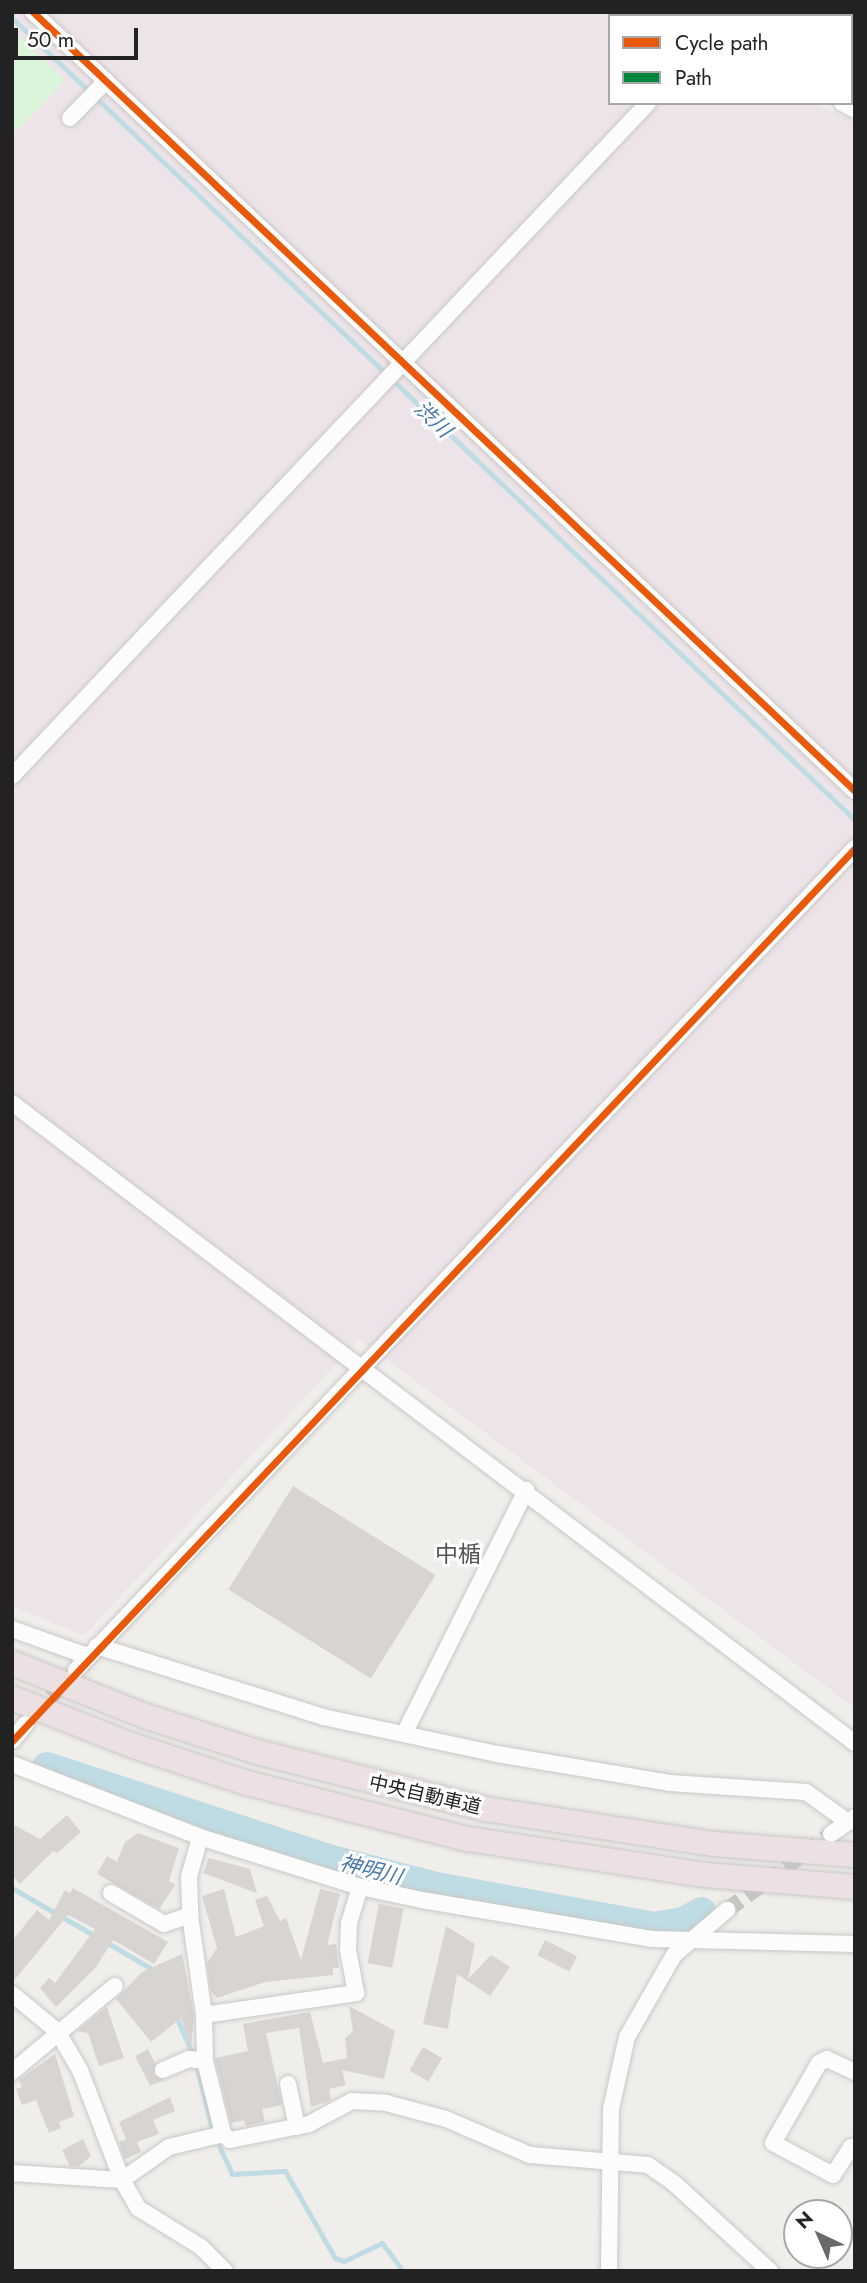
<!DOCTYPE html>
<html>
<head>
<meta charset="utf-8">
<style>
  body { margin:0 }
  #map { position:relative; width:867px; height:2283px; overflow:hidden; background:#f0eeeb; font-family:Jost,"Noto Sans JP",sans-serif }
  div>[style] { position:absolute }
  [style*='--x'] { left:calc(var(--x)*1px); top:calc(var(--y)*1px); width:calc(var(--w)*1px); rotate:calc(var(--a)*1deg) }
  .industrial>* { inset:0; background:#ede4e9 }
  .park>* { inset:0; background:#daf5da }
  .stream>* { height:5px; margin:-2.5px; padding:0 2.5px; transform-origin:2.5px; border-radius:2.5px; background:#bfdbe3 }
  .river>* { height:30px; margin:-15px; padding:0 15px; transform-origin:15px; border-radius:15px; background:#bfdbe3 }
  .building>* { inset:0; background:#d7d4d2; transform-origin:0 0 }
  .minor-tunnel>* { height:16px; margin-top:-8px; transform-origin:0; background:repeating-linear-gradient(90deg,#c7c5c3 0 16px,transparent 0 24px) }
  .roads { filter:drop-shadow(0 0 2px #c9c8c7) drop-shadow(0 0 2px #c9c8c7) }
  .minor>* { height:16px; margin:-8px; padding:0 8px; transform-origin:8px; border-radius:8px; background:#fdfcfc }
  .highway>* { height:24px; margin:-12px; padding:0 12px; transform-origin:12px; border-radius:12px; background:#ece0e2 }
  .quiet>* { height:5px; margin-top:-2.5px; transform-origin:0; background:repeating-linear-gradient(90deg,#00873e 0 10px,transparent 0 15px) }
  .cycleway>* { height:7px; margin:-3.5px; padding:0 3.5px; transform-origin:3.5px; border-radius:3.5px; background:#e8590c }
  span { translate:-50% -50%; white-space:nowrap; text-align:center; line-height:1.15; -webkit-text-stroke:6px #fff; paint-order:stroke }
  .street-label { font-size:19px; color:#222 }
  .water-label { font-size:21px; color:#4a7aab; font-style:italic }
  .quarter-label { font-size:23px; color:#555 }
  .frame { position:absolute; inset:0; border:14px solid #222; pointer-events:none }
  .legend { position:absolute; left:608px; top:14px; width:245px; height:91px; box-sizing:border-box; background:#fff; border:2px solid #a7a7a7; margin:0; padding:9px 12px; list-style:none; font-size:21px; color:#222 }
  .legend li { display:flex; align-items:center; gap:14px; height:35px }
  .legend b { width:35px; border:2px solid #a7a7a7 }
  .north { position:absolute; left:783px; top:2199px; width:70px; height:70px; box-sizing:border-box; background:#fff; border:2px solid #a7a7a7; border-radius:50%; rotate:316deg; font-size:19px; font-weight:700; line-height:28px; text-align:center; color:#222 }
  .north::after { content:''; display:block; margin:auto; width:24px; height:32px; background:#6a6968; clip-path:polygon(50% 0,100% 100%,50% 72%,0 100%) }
  .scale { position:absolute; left:14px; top:28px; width:124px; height:32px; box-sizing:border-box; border:4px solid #222; border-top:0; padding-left:9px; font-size:21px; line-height:24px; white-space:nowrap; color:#222; -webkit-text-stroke:5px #fff; paint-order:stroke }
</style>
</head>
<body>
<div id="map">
  <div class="industrial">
    <div style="clip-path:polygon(12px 12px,635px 12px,640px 16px,610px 16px,610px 103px,814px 103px,855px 122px,855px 1708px,359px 1339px,84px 1636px,12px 1606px)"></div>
  </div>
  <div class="park">
    <div style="clip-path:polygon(12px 31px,65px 80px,12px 136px)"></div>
  </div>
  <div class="stream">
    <div style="--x:12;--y:18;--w:1164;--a:43.57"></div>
    <div style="--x:12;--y:1888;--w:98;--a:30"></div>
    <div style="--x:106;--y:1942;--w:57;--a:30.6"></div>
    <div style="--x:175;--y:2014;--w:43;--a:66.4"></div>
    <div style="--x:197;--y:2068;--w:63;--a:76.2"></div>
    <div style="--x:219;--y:2146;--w:31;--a:65"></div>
    <div style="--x:232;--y:2174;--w:53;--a:-3.2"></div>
    <div style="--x:285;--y:2171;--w:100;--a:60.1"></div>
    <div style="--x:335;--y:2258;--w:9;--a:18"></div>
    <div style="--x:344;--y:2261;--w:42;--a:-25.3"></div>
    <div style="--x:382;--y:2243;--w:35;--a:53"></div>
  </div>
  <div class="river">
    <div style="--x:767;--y:12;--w:9;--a:27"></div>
    <div style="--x:851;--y:49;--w:4;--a:14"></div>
    <div style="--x:47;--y:1767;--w:296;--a:18.1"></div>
    <div style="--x:328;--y:1859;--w:112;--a:14.5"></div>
    <div style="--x:436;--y:1887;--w:222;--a:10.4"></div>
    <div style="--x:654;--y:1927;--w:29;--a:-10"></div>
    <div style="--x:683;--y:1922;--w:21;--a:-28"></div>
  </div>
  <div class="building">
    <div style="left:293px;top:1486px;width:168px;height:122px;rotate:32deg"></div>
    <div style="clip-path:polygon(67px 1815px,81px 1832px,57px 1853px,53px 1851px,20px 1884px,12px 1875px,12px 1824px,40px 1839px)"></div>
    <div style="clip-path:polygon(138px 1833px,179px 1848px,169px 1881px,175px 1885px,159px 1909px,97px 1874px,107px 1856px,117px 1862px,125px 1842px)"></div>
    <div style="clip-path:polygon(209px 1858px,250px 1869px,257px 1893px,203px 1873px)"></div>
    <div style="clip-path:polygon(73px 1888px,168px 1942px,154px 1964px,113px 1940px,96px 1967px,56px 2007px,40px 1988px,49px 1978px,55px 1983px,95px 1929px,68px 1915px,12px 1983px,12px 1941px,37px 1910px,49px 1920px,65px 1890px,70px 1893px)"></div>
    <div style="clip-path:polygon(224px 1889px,236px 1937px,264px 1926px,255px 1900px,267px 1896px,280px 1921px,286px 1918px,301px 1960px,320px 1889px,340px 1894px,327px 1945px,336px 1944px,339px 1968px,333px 1968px,333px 1975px,265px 1982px,217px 1998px,211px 1991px,207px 1963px,217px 1948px,202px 1896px)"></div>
    <div style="left:379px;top:1904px;width:25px;height:60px;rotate:11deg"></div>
    <div style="clip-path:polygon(446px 1926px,475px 1944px,468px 1979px,491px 1955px,510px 1967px,490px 1996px,457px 1974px,448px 2029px,423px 2024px)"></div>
    <div style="left:545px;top:1940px;width:36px;height:17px;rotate:27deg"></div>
    <div style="clip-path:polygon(182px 1954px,194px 2016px,191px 2048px,181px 2018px,151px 2042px,116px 1999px,142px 1972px)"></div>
    <div style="clip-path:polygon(349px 2006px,395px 2031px,384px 2079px,342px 2070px,346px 2085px,329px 2089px,331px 2100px,311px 2107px,299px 2028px,266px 2033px,282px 2105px,262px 2109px,265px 2122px,246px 2126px,244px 2120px,231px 2123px,215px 2058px,248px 2051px,243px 2024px,310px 2012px,323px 2063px,347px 2058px,345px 2038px,353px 2031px)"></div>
    <div style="clip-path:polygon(107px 2007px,124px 2058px,99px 2066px,88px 2033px,77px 2031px)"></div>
    <div style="left:423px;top:2047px;width:22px;height:27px;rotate:30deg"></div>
    <div style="clip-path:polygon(148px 2049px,155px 2063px,154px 2075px,164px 2080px,150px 2086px,135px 2056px)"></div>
    <div style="clip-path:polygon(55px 2054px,74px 2116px,59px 2122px,61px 2128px,49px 2133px,36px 2100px,22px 2105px,16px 2089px,22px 2087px,19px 2080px)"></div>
    <div style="clip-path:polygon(170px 2097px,175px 2111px,153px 2120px,159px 2134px,137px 2142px,141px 2152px,125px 2159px,119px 2142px,126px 2139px,119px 2122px)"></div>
    <div style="clip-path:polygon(83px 2139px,91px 2156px,78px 2167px,70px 2166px,62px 2150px)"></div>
  </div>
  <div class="minor-tunnel">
    <div style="--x:35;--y:1715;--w:51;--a:-48.2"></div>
    <div style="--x:727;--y:1910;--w:129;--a:-36.2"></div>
  </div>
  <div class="roads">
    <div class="minor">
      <div style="--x:33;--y:12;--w:1132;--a:43.46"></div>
      <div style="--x:649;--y:12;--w:6;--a:39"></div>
      <div style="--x:734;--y:16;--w:6;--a:-45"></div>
      <div style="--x:842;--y:103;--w:15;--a:28"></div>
      <div style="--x:70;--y:118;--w:52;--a:-45.8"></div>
      <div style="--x:12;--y:776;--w:926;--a:-46.62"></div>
      <div style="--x:12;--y:1103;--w:1058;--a:37.21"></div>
      <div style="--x:12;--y:1629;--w:80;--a:19.8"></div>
      <div style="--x:97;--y:1646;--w:237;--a:17.4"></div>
      <div style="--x:323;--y:1717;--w:178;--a:12"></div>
      <div style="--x:497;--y:1754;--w:175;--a:9.5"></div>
      <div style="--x:670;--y:1783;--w:136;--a:3.8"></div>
      <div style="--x:806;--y:1792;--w:52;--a:35.5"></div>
      <div style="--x:76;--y:1670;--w:1132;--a:-46.54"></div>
      <div style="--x:404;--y:1734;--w:273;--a:-63.4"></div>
      <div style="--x:12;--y:1741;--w:22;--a:-51"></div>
      <div style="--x:12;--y:1764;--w:202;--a:21.2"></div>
      <div style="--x:200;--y:1837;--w:168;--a:17.4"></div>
      <div style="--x:360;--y:1887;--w:63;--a:11.8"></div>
      <div style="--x:422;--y:1900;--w:234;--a:9.6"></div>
      <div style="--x:653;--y:1939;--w:202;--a:1.4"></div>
      <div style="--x:831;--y:1834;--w:29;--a:-35"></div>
      <div style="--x:200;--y:1837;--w:41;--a:105.4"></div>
      <div style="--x:189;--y:1877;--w:38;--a:88"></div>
      <div style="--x:190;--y:1915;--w:101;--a:82"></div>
      <div style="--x:204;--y:2015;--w:46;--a:88.8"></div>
      <div style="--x:205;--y:2061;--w:75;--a:76.1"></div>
      <div style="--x:223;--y:2134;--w:9;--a:41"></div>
      <div style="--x:230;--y:2140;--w:81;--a:-11.4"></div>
      <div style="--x:309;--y:2124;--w:49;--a:-28.1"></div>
      <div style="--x:352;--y:2101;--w:34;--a:3"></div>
      <div style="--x:386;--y:2103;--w:62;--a:14.9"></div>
      <div style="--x:446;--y:2119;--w:91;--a:23.2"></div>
      <div style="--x:530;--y:2155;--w:118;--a:4.8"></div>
      <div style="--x:648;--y:2165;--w:33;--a:35"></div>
      <div style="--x:675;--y:2184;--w:129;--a:42.5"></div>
      <div style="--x:111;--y:1893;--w:61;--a:30.3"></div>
      <div style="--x:164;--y:1924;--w:28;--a:-19"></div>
      <div style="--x:12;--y:1994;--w:58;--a:39.4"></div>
      <div style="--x:57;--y:2031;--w:45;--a:59.5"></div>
      <div style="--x:80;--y:2070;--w:118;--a:69.1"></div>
      <div style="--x:122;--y:2180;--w:32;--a:60"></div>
      <div style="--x:138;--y:2208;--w:74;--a:31.8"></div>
      <div style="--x:201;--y:2247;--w:34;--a:45"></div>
      <div style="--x:204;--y:2015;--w:154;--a:-8.2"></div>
      <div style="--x:356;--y:1993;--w:44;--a:-100.5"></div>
      <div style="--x:348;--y:1950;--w:27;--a:-88"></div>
      <div style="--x:349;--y:1923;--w:38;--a:-73"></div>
      <div style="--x:163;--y:2070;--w:28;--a:-23"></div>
      <div style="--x:189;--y:2059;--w:16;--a:7"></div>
      <div style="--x:12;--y:2072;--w:134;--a:-39.9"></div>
      <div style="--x:855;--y:2072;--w:31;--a:-155"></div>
      <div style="--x:827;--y:2059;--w:9;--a:153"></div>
      <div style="--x:819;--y:2063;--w:92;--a:119.9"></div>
      <div style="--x:773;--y:2143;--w:68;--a:28.1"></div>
      <div style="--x:833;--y:2175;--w:33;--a:-57"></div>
      <div style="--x:851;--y:2147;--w:4;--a:27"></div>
      <div style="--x:288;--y:2084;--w:44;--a:78.2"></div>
      <div style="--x:12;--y:2173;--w:110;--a:3.6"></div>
      <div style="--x:122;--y:2180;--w:57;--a:-35.1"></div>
      <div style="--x:169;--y:2147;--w:56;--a:-13.5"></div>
      <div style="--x:609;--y:2271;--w:162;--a:-89.3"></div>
      <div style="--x:611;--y:2109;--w:74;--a:-77.5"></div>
      <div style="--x:627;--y:2037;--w:95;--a:-60.2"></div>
      <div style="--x:674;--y:1955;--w:70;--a:-40.3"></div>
    </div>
    <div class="highway">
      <div style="--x:12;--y:1663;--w:146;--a:21.7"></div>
      <div style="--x:148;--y:1717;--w:114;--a:17.8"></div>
      <div style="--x:257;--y:1752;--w:235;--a:14"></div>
      <div style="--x:485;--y:1809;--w:232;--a:8.7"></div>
      <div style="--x:714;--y:1844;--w:141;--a:4.5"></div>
      <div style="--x:12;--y:1698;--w:131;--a:21.5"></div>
      <div style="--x:134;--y:1746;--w:116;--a:18.1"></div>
      <div style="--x:244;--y:1782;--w:231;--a:14.3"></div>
      <div style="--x:468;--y:1839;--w:241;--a:8.6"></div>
      <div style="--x:706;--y:1875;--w:149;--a:4.6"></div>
    </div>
  </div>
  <div class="quiet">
    <div style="--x:824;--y:12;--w:8;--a:30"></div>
    <div style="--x:851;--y:26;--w:4;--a:14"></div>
  </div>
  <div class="cycleway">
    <div style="--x:33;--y:12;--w:1132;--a:43.46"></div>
    <div style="--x:12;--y:1741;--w:1228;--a:-46.65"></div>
  </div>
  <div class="street-label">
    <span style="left:425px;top:1795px;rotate:13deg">中央自動車道</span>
  </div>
  <div class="water-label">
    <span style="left:433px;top:419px;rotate:44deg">渋川</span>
    <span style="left:371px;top:1870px;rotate:14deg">神明川</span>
  </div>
  <div class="quarter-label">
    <span style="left:458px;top:1554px">中楯</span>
  </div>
  <div class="frame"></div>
  <ul class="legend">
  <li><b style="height:9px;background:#e8590c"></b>Cycle path</li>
  <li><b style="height:9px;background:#00873e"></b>Path</li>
  </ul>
  <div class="north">N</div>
  <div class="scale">50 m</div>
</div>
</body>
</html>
